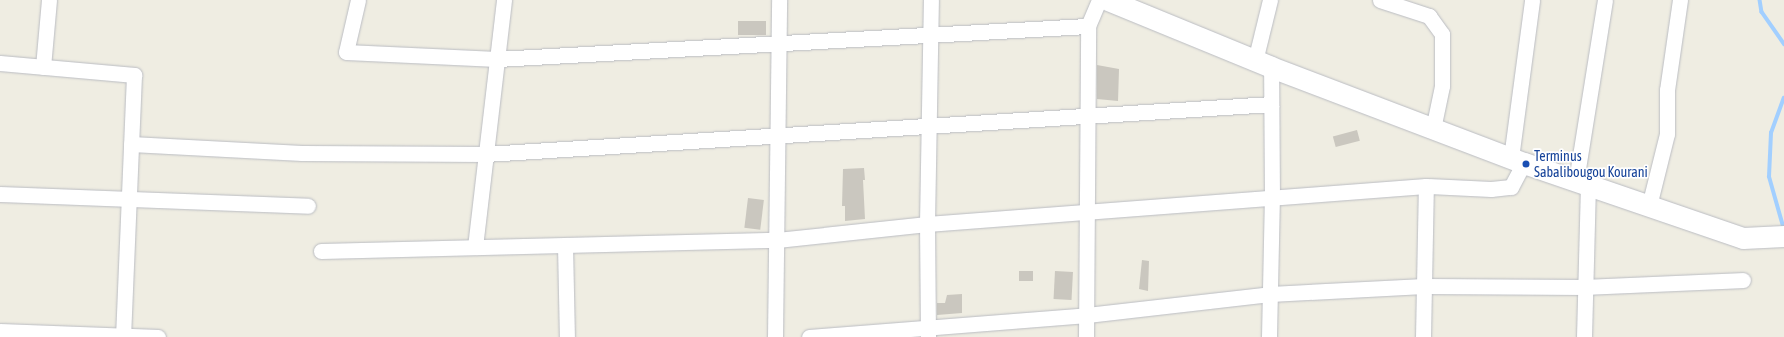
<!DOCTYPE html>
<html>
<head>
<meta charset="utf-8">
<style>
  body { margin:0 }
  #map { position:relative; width:1784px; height:337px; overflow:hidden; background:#efede2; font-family:"Asap Condensed",sans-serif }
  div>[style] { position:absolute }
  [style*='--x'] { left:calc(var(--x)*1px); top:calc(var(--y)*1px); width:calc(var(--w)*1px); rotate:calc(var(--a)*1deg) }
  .stream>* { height:3.5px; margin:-1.75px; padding:0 1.75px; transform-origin:1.75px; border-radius:1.75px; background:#a2cfff }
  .building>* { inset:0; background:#cac7bf; transform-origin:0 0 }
  .roads { filter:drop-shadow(0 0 1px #babcc2) drop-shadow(0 0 1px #babcc2) }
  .minor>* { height:15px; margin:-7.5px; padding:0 7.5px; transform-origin:7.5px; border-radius:7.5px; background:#fff }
  .secondary>* { height:21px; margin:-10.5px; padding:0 10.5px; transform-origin:10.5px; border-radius:10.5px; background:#fff }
  .dots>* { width:11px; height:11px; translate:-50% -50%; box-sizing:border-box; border:2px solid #fff; border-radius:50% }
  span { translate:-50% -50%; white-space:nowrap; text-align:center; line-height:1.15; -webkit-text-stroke:3.5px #fff; paint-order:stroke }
  .transit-label { font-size:14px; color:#164399 }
  .left { translate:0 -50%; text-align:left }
</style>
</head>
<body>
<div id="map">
  <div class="stream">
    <div style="--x:1760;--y:0;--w:12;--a:81"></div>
    <div style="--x:1762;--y:12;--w:39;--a:55"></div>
    <div style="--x:1784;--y:230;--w:55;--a:-105.8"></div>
    <div style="--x:1769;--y:177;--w:44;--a:-87.4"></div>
    <div style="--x:1771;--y:133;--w:37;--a:-70"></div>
  </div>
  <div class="building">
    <div style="left:766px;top:21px;width:14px;height:28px;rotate:90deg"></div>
    <div style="clip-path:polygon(1097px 65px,1119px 69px,1118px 101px,1097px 99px)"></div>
    <div style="left:1357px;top:130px;width:11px;height:25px;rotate:75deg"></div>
    <div style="clip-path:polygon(864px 168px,865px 180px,863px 180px,865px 219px,845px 221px,845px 206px,842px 206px,843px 169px)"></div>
    <div style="left:748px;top:198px;width:16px;height:30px;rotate:7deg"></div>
    <div style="clip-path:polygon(1142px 260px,1149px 261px,1148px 291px,1139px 289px)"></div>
    <div style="left:1019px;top:271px;width:14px;height:10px"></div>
    <div style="left:1055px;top:271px;width:18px;height:28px;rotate:3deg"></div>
    <div style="clip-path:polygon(962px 294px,962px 313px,937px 315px,937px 303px,945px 303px,947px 295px)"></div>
  </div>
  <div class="roads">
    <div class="minor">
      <div style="--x:358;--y:0;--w:53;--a:103"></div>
      <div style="--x:346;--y:52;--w:151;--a:2.7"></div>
      <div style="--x:497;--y:59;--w:592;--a:-3.2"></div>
      <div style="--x:1380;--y:0;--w:52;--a:18.1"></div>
      <div style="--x:1429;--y:16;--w:22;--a:54"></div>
      <div style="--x:1442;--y:34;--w:52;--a:90"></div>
      <div style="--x:1442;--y:86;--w:44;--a:101.8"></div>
      <div style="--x:1255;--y:61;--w:63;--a:-76.2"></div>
      <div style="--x:0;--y:63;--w:135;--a:5.1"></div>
      <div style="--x:134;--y:75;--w:262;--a:92.4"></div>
      <div style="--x:43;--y:67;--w:67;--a:-84.9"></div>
      <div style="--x:131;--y:144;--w:171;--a:3"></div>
      <div style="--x:302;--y:153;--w:184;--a:0.3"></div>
      <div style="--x:486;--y:154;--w:787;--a:-3.64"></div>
      <div style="--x:1511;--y:158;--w:159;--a:-82.4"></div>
      <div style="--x:1576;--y:181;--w:183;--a:-80.9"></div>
      <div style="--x:0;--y:194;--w:308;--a:2.2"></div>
      <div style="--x:1649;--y:206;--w:74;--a:-76"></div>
      <div style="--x:1667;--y:134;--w:44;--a:-90"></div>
      <div style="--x:1667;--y:90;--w:91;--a:-81.8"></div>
      <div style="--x:565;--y:245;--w:92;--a:88.8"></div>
      <div style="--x:475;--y:247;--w:249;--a:-83.3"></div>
      <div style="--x:321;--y:251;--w:456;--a:-1.4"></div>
      <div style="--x:777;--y:240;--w:151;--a:-6.1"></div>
      <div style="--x:927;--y:224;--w:500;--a:-4.35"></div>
      <div style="--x:1426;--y:186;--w:65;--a:2.6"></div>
      <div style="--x:1491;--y:189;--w:20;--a:-6"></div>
      <div style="--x:1511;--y:187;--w:27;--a:-62"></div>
      <div style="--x:0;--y:331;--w:158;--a:2.2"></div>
      <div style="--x:775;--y:337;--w:337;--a:-89.3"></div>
      <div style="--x:809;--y:337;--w:279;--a:-4.5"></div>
      <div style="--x:1087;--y:315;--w:184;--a:-6.5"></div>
      <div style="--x:1270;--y:294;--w:154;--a:-3"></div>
      <div style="--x:1424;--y:286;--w:161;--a:0.4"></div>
      <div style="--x:1585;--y:287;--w:158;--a:-2.5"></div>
      <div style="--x:928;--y:337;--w:113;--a:-90.5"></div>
      <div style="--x:927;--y:224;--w:224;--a:-89"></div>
      <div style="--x:1086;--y:337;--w:311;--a:-89.6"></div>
      <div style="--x:1088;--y:26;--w:28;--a:-67"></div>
      <div style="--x:1269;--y:337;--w:139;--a:-88.8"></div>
      <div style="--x:1272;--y:198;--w:131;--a:-90.4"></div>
      <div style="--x:1423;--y:337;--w:151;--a:-88.9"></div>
      <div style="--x:1584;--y:337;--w:152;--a:-88.5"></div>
    </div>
    <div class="secondary">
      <div style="--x:1108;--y:0;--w:176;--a:22.3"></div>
      <div style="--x:1271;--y:67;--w:271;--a:20.8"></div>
      <div style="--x:1524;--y:163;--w:231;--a:18.9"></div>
      <div style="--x:1743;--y:238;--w:41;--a:-2.8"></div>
    </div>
  </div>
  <div class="dots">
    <div style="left:1526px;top:164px;background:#1a4fb4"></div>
  </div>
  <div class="transit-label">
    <span class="left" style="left:1534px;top:164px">Terminus<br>Sabalibougou Kourani</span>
  </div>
</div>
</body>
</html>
